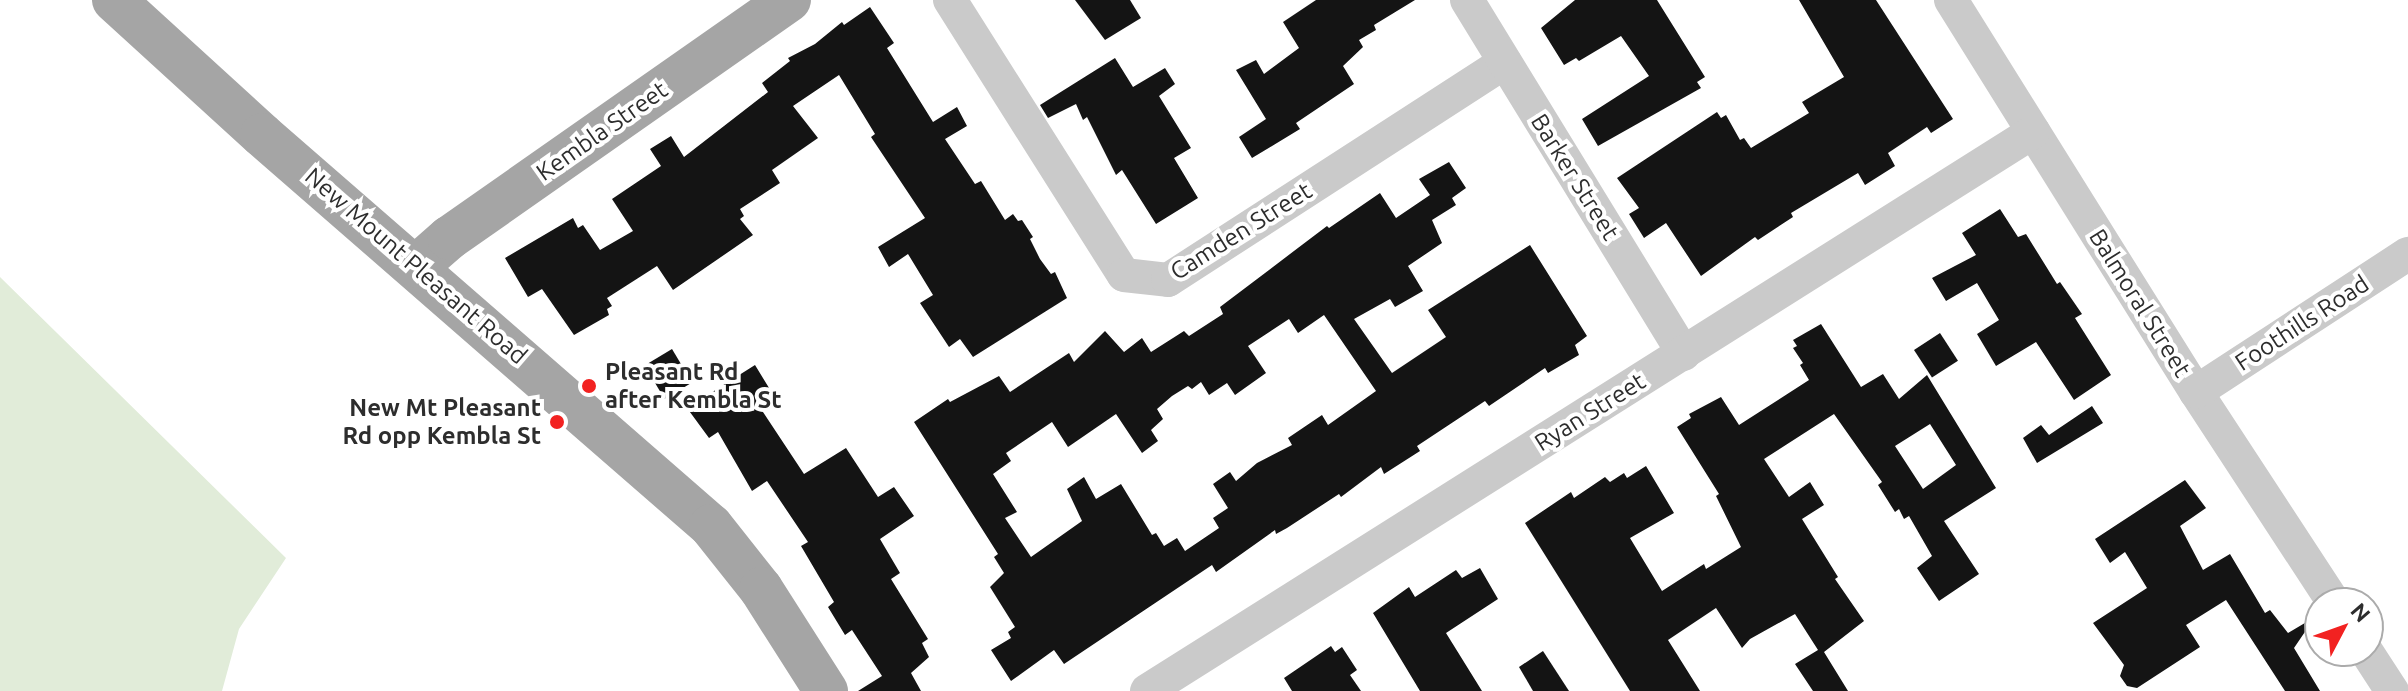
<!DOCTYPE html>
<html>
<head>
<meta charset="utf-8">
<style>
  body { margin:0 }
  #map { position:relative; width:2408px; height:691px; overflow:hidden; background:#fff; font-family:Ubuntu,sans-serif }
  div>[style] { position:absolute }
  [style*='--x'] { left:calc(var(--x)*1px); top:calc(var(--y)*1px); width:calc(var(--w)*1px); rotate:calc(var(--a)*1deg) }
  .green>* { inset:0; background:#e1ecd9 }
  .building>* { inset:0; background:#141414; transform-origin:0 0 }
  .minor>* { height:34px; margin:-17px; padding:0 17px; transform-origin:17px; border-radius:17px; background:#cacaca }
  .major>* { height:44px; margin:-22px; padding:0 22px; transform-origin:22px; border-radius:22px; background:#a5a5a5 }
  .dots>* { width:22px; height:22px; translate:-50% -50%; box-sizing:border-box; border:4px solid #fff; border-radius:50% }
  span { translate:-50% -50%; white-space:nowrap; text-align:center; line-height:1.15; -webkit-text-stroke:8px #fff; paint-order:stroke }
  .street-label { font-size:24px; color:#2d2d2d }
  .poi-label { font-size:24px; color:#2d2d2d; font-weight:700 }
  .left { translate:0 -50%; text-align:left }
  .right { translate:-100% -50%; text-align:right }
  .north { position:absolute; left:2304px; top:587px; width:80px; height:80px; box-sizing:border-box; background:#fff; border:2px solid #ababab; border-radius:50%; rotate:49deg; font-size:22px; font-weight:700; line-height:32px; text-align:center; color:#2d2d2d }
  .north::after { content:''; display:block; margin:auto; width:28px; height:36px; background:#f22221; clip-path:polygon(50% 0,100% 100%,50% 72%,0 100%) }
</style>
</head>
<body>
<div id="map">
  <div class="green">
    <div style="clip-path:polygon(0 277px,286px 558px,239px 629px,222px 691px,0 691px)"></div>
  </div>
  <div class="building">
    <div style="clip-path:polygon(1075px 0,1130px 0,1141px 18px,1105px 40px)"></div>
    <div style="clip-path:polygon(1316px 0,1415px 0,1374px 25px,1376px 30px,1359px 40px,1363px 47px,1343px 66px,1354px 84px,1296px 123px,1300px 129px,1252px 158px,1239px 137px,1266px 119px,1236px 70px,1256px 60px,1264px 74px,1299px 48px,1283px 22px)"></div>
    <div style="clip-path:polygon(1575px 0,1657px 0,1705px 77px,1697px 82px,1701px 88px,1598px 146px,1582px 119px,1649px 76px,1621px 36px,1579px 61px,1576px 58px,1564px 65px,1541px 28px)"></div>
    <div style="clip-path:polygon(1799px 0,1876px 0,1953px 119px,1931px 133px,1927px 127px,1888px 153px,1895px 166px,1865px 185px,1858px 173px,1791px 213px,1793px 217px,1758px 240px,1755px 237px,1701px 276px,1666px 223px,1644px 238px,1629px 214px,1639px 208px,1617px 178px,1717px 112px,1721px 118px,1726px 115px,1740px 140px,1744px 138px,1751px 148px,1809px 113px,1802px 102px,1844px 77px)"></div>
    <div style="clip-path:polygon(870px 7px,894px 43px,887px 48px,933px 122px,957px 107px,967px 126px,945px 139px,975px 184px,981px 181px,1005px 220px,1013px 214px,1018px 221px,1022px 220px,1033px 237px,1030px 239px,1040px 259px,1051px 274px,1055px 272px,1067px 298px,973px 357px,960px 339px,949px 347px,920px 303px,933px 295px,908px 254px,889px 267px,878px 247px,925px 218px,871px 137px,875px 134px,839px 75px,793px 106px,818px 138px,772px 170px,780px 183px,740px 209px,744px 216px,740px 219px,753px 235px,673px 290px,657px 266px,607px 298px,612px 306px,607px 309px,609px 315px,574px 335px,542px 289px,528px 297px,505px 258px,573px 218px,578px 228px,583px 225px,600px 250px,633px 231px,612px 199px,661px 166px,650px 149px,671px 136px,684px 157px,768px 92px,762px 83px,790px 61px,788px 58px,815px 44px,842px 22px,844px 25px)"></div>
    <div style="clip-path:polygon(1115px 58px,1133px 87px,1165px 68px,1175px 84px,1159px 96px,1191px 148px,1174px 158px,1198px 198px,1156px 224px,1122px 170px,1116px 175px,1087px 117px,1083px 120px,1076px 104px,1048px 118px,1040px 105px)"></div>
    <div style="clip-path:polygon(evenodd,1449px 162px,1466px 188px,1452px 198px,1456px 205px,1432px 220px,1442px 243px,1408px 266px,1423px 291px,1395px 307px,1390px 299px,1354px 319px,1392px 373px,1446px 337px,1428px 310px,1530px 245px,1587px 336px,1575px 345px,1579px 355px,1548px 373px,1545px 368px,1489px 406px,1485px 401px,1417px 446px,1420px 451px,1384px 474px,1381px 467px,1341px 497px,1339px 494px,1287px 528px,1276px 534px,1275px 530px,1216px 572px,1212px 565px,1064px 664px,1054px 650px,1011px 681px,991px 650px,1011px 638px,1008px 632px,1015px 627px,990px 587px,1004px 573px,994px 557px,998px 554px,914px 422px,948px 399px,950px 402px,999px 376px,1010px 392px,1069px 353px,1074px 362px,1105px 331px,1124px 352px,1142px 338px,1151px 352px,1184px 331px,1189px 336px,1223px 314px,1220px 307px,1327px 226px,1329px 228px,1380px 193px,1396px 218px,1430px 195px,1419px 179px,1449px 162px,1324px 315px,1376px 391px,1328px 425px,1322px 415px,1288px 438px,1292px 445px,1257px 463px,1236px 481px,1230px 472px,1213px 484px,1228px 508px,1213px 518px,1219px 528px,1185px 551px,1177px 538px,1164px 546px,1156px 533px,1152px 535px,1121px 484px,1096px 499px,1084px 477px,1067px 489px,1082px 521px,1031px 557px,1005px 518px,1017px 512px,993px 474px,1011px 461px,1006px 453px,1052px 422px,1068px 447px,1116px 414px,1142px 453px,1158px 441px,1151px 430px,1163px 419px,1157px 409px,1172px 396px,1188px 386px,1192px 389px,1201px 382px,1209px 395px,1227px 383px,1235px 395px,1266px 373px,1248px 346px,1289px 319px,1298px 333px,1324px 315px)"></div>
    <div style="clip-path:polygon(2000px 209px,2018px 237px,2026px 234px,2057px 284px,2060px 282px,2082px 314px,2075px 318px,2111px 375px,2074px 400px,2036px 342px,1996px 366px,1977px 334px,1999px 320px,1977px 283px,1946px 301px,1932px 278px,1976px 255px,1962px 233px)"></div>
    <div style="clip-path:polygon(evenodd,1821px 324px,1861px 387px,1883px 374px,1899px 399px,1927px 375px,1996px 488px,1944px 521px,1979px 574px,1939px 601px,1917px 568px,1932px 556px,1909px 516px,1904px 519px,1899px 509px,1895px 512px,1878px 485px,1882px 482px,1834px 414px,1764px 459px,1789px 497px,1810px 482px,1824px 505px,1802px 519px,1838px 577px,1835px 579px,1864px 621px,1824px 652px,1848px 691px,1813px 691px,1795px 664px,1818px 650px,1795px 614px,1750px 639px,1742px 648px,1716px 608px,1668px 640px,1700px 691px,1630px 691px,1525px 523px,1571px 492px,1574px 498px,1605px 477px,1610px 482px,1624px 473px,1627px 478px,1646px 466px,1674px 513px,1630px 538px,1662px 591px,1704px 564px,1706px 569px,1741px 547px,1716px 496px,1719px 494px,1677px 427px,1691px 418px,1689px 414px,1721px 397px,1739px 425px,1809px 380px,1800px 365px,1803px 363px,1793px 348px,1797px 346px,1793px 340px,1821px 324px,1930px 424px,1956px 465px,1923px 489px,1895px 446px,1930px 424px)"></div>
    <div style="left:1940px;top:333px;width:33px;height:31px;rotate:57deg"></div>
    <div style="left:672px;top:349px;width:39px;height:32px;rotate:59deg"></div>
    <div style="clip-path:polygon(755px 365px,774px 396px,759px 406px,804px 474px,846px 448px,878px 497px,894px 487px,914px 516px,880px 539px,900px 573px,891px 579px,928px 639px,922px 643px,929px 657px,911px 673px,921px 691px,858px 691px,882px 676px,852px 630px,845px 635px,828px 607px,834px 602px,801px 546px,808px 542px,767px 481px,752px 491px,718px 432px,709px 438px,687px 408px)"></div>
    <div style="clip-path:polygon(2092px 406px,2103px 423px,2037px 463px,2023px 438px,2041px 425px,2049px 435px)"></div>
    <div style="clip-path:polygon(2185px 480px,2206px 508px,2180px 526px,2203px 570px,2230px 554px,2265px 613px,2270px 610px,2288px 633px,2315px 617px,2294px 648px,2320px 691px,2285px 691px,2226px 600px,2186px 625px,2200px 647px,2137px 688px,2127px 686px,2120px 676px,2124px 665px,2093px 623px,2147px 588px,2125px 552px,2110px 563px,2095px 539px)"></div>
    <div style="clip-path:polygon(1480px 568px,1498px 599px,1446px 633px,1482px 691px,1420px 691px,1373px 613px,1409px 587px,1415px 597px,1456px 570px,1462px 578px)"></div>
    <div style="clip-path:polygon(1331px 646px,1335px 652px,1342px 647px,1357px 670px,1350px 675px,1361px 691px,1292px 691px,1284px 678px)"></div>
    <div style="clip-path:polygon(1543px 651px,1569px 691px,1533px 691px,1519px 667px)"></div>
  </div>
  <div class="minor">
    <div style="--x:950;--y:0;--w:325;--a:57.7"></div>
    <div style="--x:1124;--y:275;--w:44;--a:6.5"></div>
    <div style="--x:1168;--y:280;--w:401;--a:-32.9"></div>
    <div style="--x:1467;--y:0;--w:415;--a:58.5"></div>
    <div style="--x:1951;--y:0;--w:462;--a:58"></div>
    <div style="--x:2196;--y:392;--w:252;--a:56.8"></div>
    <div style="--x:2196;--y:392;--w:253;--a:-33.1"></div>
    <div style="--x:2366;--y:651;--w:48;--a:57"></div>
    <div style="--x:1147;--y:691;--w:1048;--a:-32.25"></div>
  </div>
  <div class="major">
    <div style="--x:114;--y:0;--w:200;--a:42.4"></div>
    <div style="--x:262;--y:135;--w:595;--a:41.05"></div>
    <div style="--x:711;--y:526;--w:80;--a:51.6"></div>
    <div style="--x:761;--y:589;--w:121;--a:57.5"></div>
    <div style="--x:417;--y:266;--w:43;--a:-41.2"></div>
    <div style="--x:449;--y:238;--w:415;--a:-35"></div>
  </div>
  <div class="dots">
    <div style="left:589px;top:386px;background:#f22221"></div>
    <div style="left:557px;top:422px;background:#f22221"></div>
  </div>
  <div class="street-label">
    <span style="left:602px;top:131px;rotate:-35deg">Kembla Street</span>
    <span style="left:1575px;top:177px;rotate:58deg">Barker Street</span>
    <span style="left:1241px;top:231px;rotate:-32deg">Camden Street</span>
    <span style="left:416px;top:266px;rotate:41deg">New Mount Pleasant Road</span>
    <span style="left:2140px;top:303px;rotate:58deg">Balmoral Street</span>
    <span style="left:2302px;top:323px;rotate:-33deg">Foothills Road</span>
    <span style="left:1590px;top:412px;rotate:-32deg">Ryan Street</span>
  </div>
  <div class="poi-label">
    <span class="left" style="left:605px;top:386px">Pleasant Rd<br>after Kembla St</span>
    <span class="right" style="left:541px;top:422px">New Mt Pleasant<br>Rd opp Kembla St</span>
  </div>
  <div class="north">N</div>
</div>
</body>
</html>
